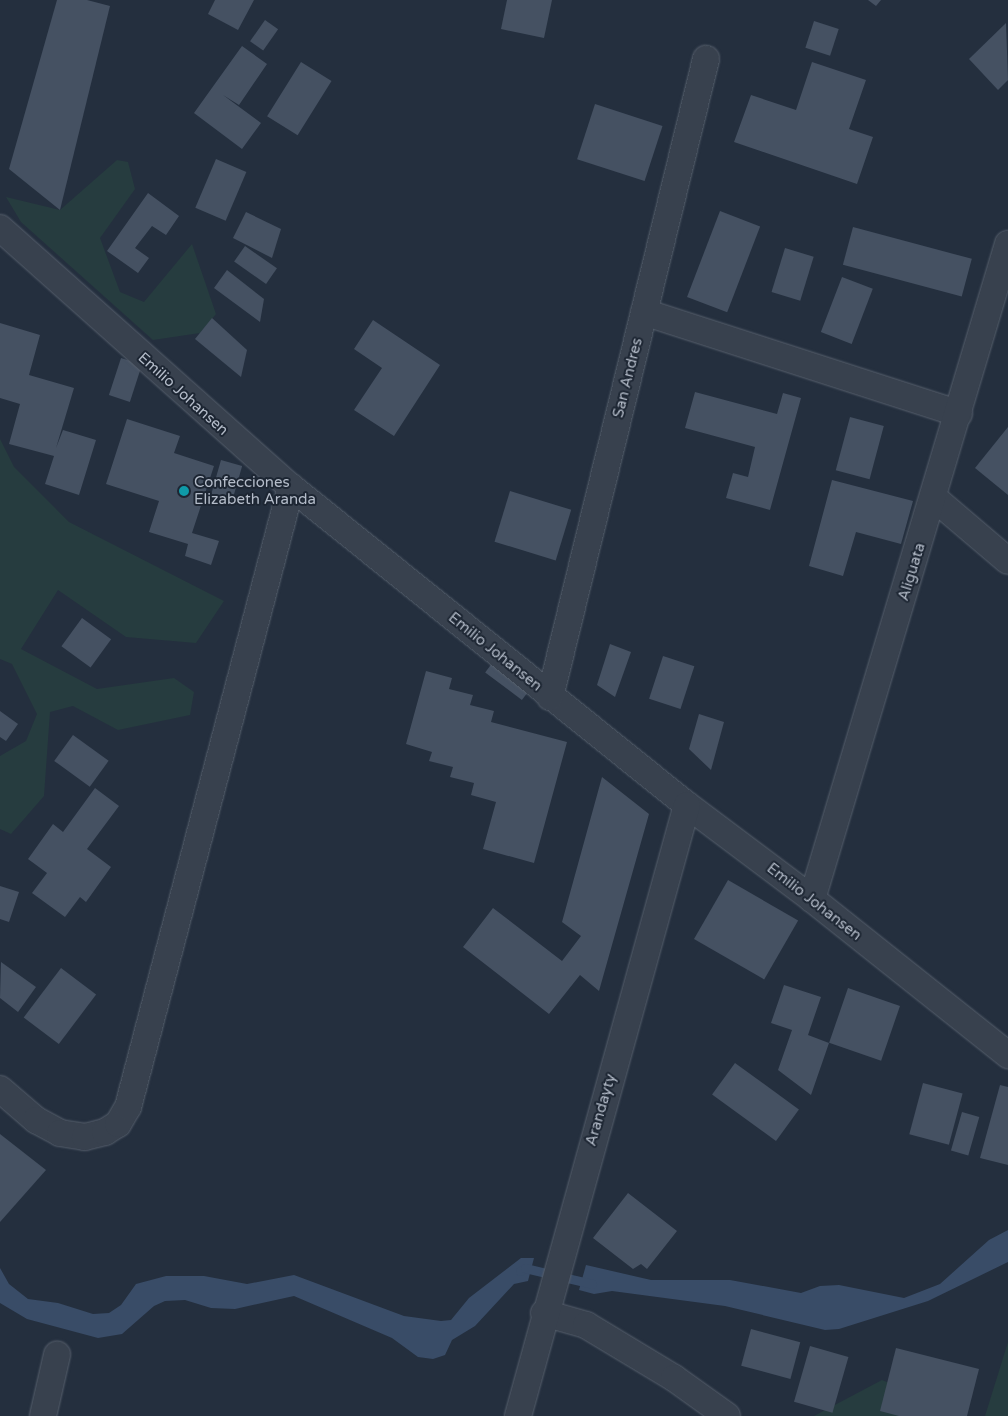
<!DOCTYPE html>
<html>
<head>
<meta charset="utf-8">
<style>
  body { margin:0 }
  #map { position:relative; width:1008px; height:1416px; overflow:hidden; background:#242f3e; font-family:"Varela Round",sans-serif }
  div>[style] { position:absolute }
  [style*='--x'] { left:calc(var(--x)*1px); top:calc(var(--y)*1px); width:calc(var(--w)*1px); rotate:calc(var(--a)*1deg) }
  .green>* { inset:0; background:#263c3f }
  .water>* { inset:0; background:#394c67 }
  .stream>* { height:9px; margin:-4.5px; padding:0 4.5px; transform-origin:4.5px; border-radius:4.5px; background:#394c67 }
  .building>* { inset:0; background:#455162; transform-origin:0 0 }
  .roads { filter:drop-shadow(0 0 1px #565f6c) drop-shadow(0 0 1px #565f6c) }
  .street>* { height:26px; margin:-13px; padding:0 13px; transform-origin:13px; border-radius:13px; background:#38414e }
  .dots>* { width:14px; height:14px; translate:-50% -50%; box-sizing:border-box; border:2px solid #1d2633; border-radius:50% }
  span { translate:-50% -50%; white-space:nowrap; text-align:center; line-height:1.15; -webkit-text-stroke:4px #1d2633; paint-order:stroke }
  .street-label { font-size:15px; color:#b4bcc9 }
  .poi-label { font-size:15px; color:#b4bcc9 }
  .left { translate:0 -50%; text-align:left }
</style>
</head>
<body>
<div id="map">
  <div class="green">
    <div style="clip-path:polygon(117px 160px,128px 162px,135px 189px,100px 238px,120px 292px,144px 302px,192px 244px,216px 314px,200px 333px,153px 340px,21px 222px,6px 197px,60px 210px)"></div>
    <div style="clip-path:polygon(0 439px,14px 467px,69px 522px,224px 601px,196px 643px,126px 637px,58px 590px,21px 649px,97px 689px,174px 678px,194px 692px,190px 715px,118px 730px,73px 706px,50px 712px,44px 796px,11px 834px,0 829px,0 756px,26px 741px,37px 714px,12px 664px,0 659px)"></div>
    <div style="clip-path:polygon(1008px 1342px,1008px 1416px,985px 1416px)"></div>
    <div style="clip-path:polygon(882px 1380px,967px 1416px,814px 1416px)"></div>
  </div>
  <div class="water">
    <div style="clip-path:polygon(1008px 1230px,1008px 1262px,928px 1301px,839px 1329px,825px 1330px,725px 1306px,612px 1291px,594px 1294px,579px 1290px,586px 1265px,651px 1280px,730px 1280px,801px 1293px,820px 1286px,839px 1285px,904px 1298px,940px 1284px,989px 1240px)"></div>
    <div style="clip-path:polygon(521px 1258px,534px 1258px,528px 1281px,514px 1284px,475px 1326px,452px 1340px,445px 1355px,433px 1359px,418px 1357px,392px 1338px,294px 1296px,235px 1309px,211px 1308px,185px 1300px,165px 1301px,154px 1306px,122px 1334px,98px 1338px,27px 1319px,0 1303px,0 1268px,9px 1284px,28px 1299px,58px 1303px,93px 1314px,109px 1313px,121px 1305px,136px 1284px,166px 1276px,204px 1276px,247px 1284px,294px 1275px,404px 1316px,441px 1321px,451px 1320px,469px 1298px)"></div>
  </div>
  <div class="stream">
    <div style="--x:520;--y:1271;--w:6;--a:-31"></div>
    <div style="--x:525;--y:1268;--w:69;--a:13.4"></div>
  </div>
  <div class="building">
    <div style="clip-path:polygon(57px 0,87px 0,110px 6px,60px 210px,9px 169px)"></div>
    <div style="clip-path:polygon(215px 0,254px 0,238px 30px,208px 14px)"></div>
    <div style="clip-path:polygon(507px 0,552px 0,544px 38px,501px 29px)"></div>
    <div style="clip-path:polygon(868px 0,881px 0,876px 6px)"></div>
    <div style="left:265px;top:20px;width:16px;height:26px;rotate:35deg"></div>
    <div style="left:814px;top:21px;width:26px;height:28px;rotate:18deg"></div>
    <div style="clip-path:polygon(1006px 23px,1008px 80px,998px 90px,969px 59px)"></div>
    <div style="clip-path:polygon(242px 46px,267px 64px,239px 105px,223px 95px,261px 123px,242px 149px,194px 113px)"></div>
    <div style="left:301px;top:62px;width:36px;height:64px;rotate:32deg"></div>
    <div style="clip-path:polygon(812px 62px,866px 80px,849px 129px,873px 137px,857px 184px,734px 142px,751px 95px,796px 110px)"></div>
    <div style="left:595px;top:104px;width:71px;height:58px;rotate:18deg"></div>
    <div style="left:216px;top:159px;width:33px;height:53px;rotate:23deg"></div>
    <div style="clip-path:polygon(148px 193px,179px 216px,166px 235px,152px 226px,135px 248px,149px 258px,138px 273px,107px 251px)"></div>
    <div style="left:720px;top:211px;width:43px;height:92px;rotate:21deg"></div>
    <div style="clip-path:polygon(246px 212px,281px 229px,272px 258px,233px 238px)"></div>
    <div style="left:853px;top:227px;width:123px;height:39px;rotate:15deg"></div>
    <div style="left:245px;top:246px;width:39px;height:19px;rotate:35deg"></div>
    <div style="left:785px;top:248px;width:30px;height:46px;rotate:17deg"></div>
    <div style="clip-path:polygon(227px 270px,264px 299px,260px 322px,214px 288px)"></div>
    <div style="left:842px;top:277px;width:33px;height:59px;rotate:21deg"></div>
    <div style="clip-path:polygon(212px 318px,247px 350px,241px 377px,195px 339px)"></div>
    <div style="clip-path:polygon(373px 320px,440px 365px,394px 436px,354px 410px,382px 368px,354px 349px)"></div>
    <div style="clip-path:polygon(0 323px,40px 335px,29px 375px,74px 388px,56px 448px,63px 430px,96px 440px,79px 495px,45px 484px,54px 456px,9px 444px,20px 404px,0 398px)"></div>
    <div style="left:121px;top:358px;width:22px;height:39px;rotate:18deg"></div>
    <div style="clip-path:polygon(695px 392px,777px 414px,783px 393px,801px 398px,770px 510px,726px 498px,733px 473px,748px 477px,755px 447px,685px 428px)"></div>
    <div style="left:850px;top:417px;width:35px;height:55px;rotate:15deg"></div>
    <div style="clip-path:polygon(127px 419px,180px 436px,174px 453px,214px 466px,192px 533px,219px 541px,211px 565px,185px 556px,188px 544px,149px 532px,159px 501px,106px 484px)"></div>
    <div style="clip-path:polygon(1008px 427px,1008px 495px,975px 468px)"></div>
    <div style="left:221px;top:460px;width:22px;height:41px;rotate:16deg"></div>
    <div style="clip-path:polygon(832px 480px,913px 501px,901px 544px,856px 532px,843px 576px,809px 566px)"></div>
    <div style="left:510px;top:491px;width:64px;height:53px;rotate:17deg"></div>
    <div style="left:82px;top:618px;width:36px;height:35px;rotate:36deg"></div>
    <div style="clip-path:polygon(610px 644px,631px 652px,615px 697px,597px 685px)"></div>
    <div style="left:663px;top:656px;width:33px;height:45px;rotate:18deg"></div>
    <div style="left:496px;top:658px;width:46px;height:18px;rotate:37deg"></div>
    <div style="clip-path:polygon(426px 671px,452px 678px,449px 689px,473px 695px,470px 705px,494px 711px,491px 722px,567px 742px,534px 863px,483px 849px,496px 802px,471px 795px,474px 783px,450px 777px,453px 767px,429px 761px,432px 752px,406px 744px)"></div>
    <div style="clip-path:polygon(0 711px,18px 724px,6px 741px,0 737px)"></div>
    <div style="clip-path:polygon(699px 714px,724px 722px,711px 770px,689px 749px)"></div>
    <div style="left:73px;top:735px;width:44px;height:32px;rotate:36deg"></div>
    <div style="clip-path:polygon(602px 777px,649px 814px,599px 991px,580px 975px,549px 1014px,463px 947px,493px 908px,562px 961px,581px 936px,562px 922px)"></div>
    <div style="clip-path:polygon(95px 788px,119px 806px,87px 849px,111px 867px,86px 902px,80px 897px,65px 917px,32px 893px,47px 873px,28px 859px,53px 824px,63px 832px)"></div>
    <div style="left:728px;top:880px;width:81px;height:68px;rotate:30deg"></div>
    <div style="clip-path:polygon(0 886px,19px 892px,9px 922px,0 919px)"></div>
    <div style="clip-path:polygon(1px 962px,36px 987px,18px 1012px,0 998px)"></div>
    <div style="left:61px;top:968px;width:44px;height:62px;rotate:37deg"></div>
    <div style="clip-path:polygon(784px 985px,821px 997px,808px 1035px,829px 1043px,811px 1095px,778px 1070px,792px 1030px,771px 1023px)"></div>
    <div style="left:848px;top:988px;width:55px;height:58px;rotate:19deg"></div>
    <div style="left:735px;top:1063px;width:79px;height:39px;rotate:36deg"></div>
    <div style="left:923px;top:1083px;width:41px;height:53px;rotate:15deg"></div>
    <div style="clip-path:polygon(1000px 1085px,1008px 1087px,1008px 1165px,980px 1158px)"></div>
    <div style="left:962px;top:1112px;width:18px;height:40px;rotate:16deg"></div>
    <div style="clip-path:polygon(0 1134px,46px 1170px,0 1222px)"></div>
    <div style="clip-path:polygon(628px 1193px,677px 1231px,647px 1269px,641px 1264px,633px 1269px,593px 1238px)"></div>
    <div style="left:751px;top:1329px;width:51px;height:38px;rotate:15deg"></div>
    <div style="left:810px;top:1346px;width:40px;height:58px;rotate:16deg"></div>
    <div style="clip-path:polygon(896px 1348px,979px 1369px,967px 1416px,899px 1416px,880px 1411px)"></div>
  </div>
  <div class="roads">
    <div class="street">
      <div style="--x:0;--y:228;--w:390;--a:41.7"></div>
      <div style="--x:291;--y:487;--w:508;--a:38.77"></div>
      <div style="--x:687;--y:805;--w:156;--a:36.9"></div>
      <div style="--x:812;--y:899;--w:251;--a:38.5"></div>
      <div style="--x:644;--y:312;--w:331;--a:17.9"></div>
      <div style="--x:934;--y:498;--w:97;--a:40.4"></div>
      <div style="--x:550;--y:697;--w:657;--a:-76.26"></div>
      <div style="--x:812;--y:899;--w:684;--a:-73.34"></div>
      <div style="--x:0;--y:1089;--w:48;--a:40.7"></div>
      <div style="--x:36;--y:1120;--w:27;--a:28"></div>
      <div style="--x:60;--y:1133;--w:25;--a:9"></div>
      <div style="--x:85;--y:1137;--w:21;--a:-14"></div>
      <div style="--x:105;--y:1132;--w:15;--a:-32"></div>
      <div style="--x:118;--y:1124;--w:20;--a:-60"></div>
      <div style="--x:128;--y:1107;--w:641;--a:-75.27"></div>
      <div style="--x:544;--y:1313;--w:44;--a:15.9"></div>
      <div style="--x:586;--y:1325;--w:103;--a:31.1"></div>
      <div style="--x:674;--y:1378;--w:65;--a:35.6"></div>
      <div style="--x:43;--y:1416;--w:63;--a:-77.1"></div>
      <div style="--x:518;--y:1416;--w:634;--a:-74.54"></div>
    </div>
  </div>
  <div class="dots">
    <div style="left:184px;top:491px;background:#0f9aa8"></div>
  </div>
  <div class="street-label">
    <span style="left:628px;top:378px;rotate:-76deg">San Andres</span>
    <span style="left:183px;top:394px;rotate:42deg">Emilio Johansen</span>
    <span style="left:912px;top:572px;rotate:-73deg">Aliguata</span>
    <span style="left:495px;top:652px;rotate:39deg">Emilio Johansen</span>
    <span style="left:814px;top:902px;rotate:38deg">Emilio Johansen</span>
    <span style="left:601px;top:1110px;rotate:-74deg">Arandayty</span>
  </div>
  <div class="poi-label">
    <span class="left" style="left:194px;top:491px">Confecciones<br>Elizabeth Aranda</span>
  </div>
</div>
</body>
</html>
